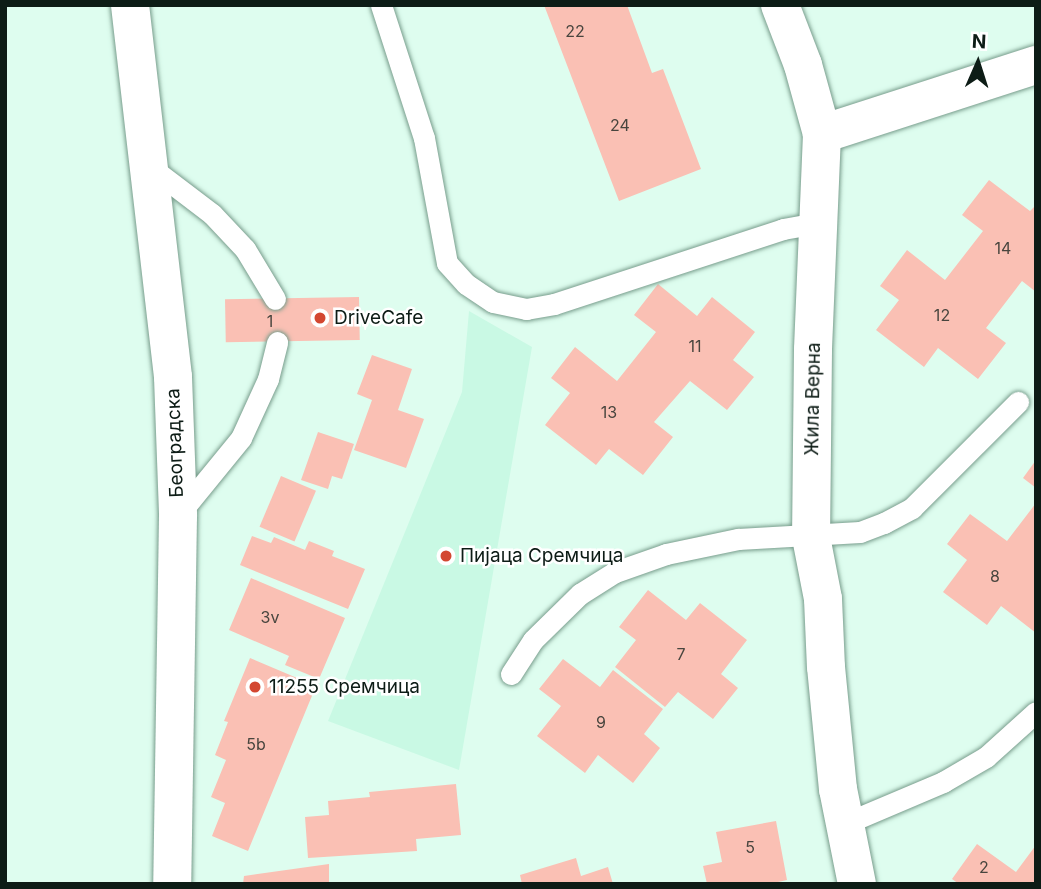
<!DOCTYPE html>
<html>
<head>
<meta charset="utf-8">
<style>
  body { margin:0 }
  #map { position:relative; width:1041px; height:889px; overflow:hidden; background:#defdef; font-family:Inter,sans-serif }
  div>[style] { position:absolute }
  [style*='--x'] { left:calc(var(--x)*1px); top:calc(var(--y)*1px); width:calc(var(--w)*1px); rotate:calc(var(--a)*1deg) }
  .built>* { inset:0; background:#c9f9e4 }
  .building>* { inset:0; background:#fac0b4; transform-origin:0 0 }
  .roads { filter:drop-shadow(0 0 2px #789d8c) drop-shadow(0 0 2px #789d8c) }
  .service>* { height:21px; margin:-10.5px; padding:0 10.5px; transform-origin:10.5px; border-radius:10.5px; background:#fff }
  .minor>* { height:38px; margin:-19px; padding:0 19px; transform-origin:19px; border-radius:19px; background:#fff }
  .secondary>* { height:38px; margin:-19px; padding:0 19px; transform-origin:19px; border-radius:19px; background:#fff }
  .dots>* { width:19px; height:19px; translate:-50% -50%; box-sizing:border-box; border:4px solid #fff; border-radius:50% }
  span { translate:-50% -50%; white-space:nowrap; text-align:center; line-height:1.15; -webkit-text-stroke:5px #fff; paint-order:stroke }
  .number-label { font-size:16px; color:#48453e }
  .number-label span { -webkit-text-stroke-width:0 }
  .poi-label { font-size:19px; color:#0d1c16 }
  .left { translate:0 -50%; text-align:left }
  .street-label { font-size:19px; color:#0d1c16 }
  .frame { position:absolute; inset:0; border:7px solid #0d1c16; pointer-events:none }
  .north { position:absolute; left:943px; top:28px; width:70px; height:70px; -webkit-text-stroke:5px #fff; paint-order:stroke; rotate:3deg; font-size:19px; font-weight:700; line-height:28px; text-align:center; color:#0d1c16 }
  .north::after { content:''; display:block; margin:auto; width:24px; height:32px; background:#0d1c16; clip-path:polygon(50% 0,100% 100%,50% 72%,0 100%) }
</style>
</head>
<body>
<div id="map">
  <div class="built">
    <div style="clip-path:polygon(469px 311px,532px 347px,459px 770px,328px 721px,462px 392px)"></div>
  </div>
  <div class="building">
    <div style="clip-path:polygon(544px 5px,627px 5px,652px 73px,663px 69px,701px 169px,619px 201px)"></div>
    <div style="clip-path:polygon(989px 180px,1030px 211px,1036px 205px,1036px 292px,1022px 281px,986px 328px,1006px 343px,978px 379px,938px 348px,924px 367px,876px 330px,899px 300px,880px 286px,907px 250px,945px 280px,983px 231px,962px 215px)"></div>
    <div style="clip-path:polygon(658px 284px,697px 316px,712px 297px,755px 332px,733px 360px,754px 377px,727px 410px,690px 381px,654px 422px,673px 437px,643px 475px,609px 449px,596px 465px,545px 425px,570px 393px,551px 378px,575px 347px,617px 381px,656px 332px,634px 315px)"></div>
    <div style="left:359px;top:297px;width:43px;height:134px;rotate:89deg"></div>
    <div style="clip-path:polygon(372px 355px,412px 369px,398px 410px,424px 419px,406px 468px,354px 450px,372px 400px,357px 394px)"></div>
    <div style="clip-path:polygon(318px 432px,354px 444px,342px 479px,332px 476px,328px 489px,301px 480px)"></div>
    <div style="clip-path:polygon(1036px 460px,1036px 488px,1023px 478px)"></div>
    <div style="left:281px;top:476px;width:38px;height:55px;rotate:23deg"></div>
    <div style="clip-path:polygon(1036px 503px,1036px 633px,1001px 606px,987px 625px,943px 592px,967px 560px,947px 544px,970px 514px,1007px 541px)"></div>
    <div style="clip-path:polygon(252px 536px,271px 543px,274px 537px,305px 550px,309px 541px,334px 551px,332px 556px,365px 569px,348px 609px,240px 565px)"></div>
    <div style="clip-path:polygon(251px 578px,345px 618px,319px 679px,285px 665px,289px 656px,229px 630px)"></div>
    <div style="clip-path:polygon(648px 590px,686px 620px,700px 603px,747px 640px,721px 674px,738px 688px,713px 719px,678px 692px,665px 707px,615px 667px,636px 640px,619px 627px)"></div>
    <div style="clip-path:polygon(250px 658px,316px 686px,248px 851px,212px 836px,225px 803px,211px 797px,226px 760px,215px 755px,228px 722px,224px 721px)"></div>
    <div style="clip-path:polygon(563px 659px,600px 687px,613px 670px,663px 709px,644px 734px,660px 748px,633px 783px,598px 755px,585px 773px,537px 736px,561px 706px,539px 689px)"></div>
    <div style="clip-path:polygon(456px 784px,461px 835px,416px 839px,417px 851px,308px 858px,305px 817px,329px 815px,328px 801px,370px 797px,369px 792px)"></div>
    <div style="clip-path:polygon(776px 821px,787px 880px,769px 884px,707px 884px,703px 866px,722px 862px,716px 832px)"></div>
    <div style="clip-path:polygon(977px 844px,1016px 872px,1036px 845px,1036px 884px,959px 884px,952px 879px)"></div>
    <div style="clip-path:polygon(576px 858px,581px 876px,608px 867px,613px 884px,522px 884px,520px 875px)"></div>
    <div style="clip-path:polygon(329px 864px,329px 884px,243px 884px,244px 876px)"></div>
  </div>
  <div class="roads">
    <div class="service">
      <div style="--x:381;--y:5;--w:140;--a:72.1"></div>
      <div style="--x:424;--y:138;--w:127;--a:79.6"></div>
      <div style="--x:447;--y:263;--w:28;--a:48"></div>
      <div style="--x:466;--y:284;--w:32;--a:34"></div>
      <div style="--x:493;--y:302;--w:34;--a:12"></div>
      <div style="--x:526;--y:309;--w:28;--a:-10"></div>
      <div style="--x:554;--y:304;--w:241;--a:-18.1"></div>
      <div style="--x:783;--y:229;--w:35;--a:-10"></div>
      <div style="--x:149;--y:166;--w:79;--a:37.3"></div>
      <div style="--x:212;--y:214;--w:48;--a:46.7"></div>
      <div style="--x:245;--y:249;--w:58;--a:59"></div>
      <div style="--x:179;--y:514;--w:98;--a:-50.8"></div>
      <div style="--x:241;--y:438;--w:65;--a:-65.4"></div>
      <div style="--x:268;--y:379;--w:38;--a:-76"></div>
      <div style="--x:511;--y:674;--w:40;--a:-57.1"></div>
      <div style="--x:533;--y:640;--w:66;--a:-44.4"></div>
      <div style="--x:580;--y:594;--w:41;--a:-32.2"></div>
      <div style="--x:615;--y:572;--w:54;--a:-19.4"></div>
      <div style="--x:666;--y:554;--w:74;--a:-11.8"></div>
      <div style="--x:738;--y:539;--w:122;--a:-3.3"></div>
      <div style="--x:860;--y:532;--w:26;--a:-21"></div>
      <div style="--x:884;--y:523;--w:32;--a:-28"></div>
      <div style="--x:912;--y:508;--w:150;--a:-45"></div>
      <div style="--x:844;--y:824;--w:108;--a:-23"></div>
      <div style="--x:943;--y:782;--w:50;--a:-30.2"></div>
      <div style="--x:986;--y:757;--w:67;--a:-42"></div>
    </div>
    <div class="minor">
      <div style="--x:780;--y:5;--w:64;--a:69"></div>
      <div style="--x:803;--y:65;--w:72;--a:74.6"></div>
      <div style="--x:822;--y:134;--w:216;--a:92.4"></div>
      <div style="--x:813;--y:350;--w:187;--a:90.6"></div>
      <div style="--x:811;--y:537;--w:63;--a:79"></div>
      <div style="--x:823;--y:599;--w:68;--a:87.5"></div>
      <div style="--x:826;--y:667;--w:123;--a:84.4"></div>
      <div style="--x:838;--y:789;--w:97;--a:78.7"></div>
      <div style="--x:822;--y:134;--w:225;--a:-17.9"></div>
    </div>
    <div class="secondary">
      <div style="--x:130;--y:5;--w:374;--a:83.4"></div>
      <div style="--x:173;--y:377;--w:139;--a:87.9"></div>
      <div style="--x:178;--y:516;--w:368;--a:90.9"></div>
    </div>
  </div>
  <div class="dots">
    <div style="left:320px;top:318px;background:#d34731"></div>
    <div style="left:446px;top:556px;background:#d34731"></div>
    <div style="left:255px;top:687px;background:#d34731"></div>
  </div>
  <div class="number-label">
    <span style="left:575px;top:31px">22</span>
    <span style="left:620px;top:125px">24</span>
    <span style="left:1003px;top:248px">14</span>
    <span style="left:942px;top:315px">12</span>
    <span style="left:270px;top:321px">1</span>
    <span style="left:695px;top:346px">11</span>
    <span style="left:609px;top:412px">13</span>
    <span style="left:995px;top:576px">8</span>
    <span style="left:270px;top:617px">3v</span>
    <span style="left:681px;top:654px">7</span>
    <span style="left:601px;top:722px">9</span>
    <span style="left:256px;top:744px">5b</span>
    <span style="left:750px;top:847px">5</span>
    <span style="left:984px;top:867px">2</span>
  </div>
  <div class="poi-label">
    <span class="left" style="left:334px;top:318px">DriveCafe</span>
    <span class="left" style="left:460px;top:556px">Пијаца Сремчица</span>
    <span class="left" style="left:269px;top:687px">11255 Сремчица</span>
  </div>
  <div class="street-label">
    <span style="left:813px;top:399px;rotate:-89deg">Жила Верна</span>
    <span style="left:175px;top:443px;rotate:-92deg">Београдска</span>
  </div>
  <div class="frame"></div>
  <div class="north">N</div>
</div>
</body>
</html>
